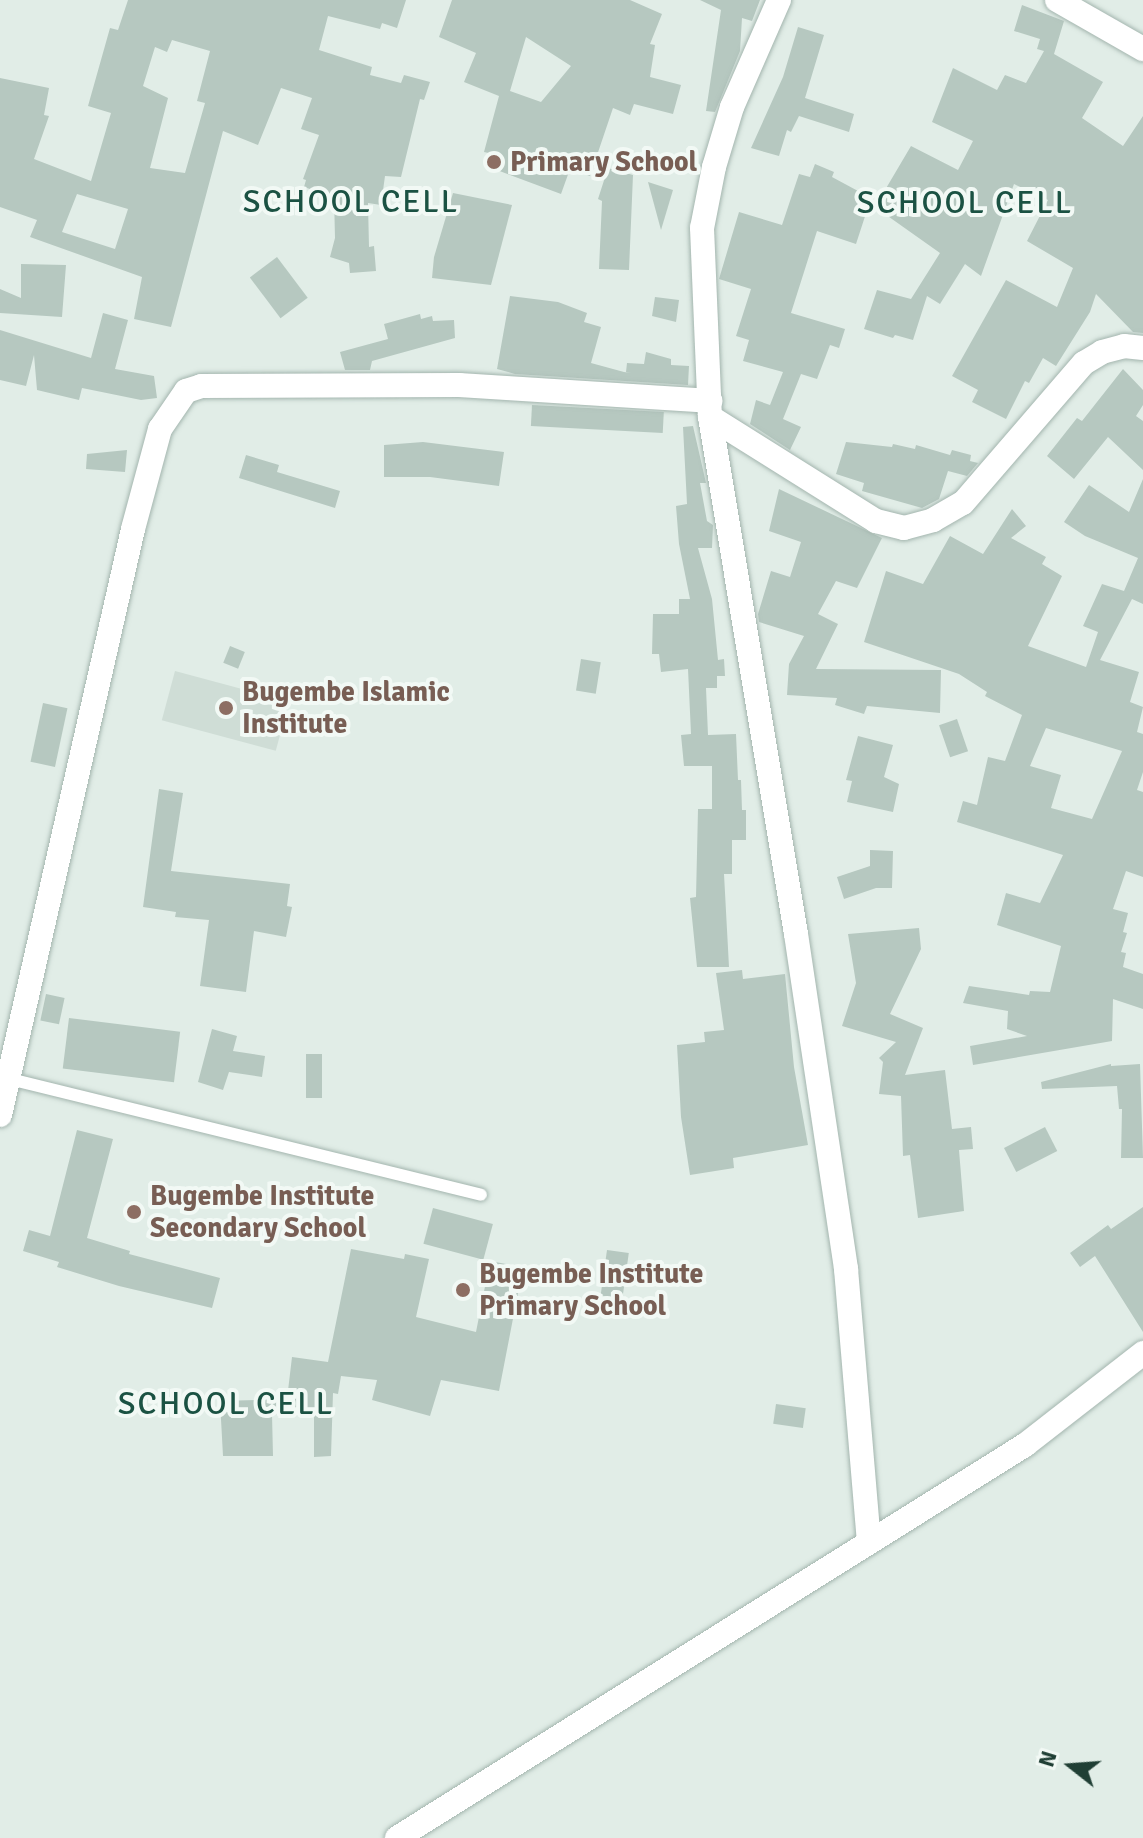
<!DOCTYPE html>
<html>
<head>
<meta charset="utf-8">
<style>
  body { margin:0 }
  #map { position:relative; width:1143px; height:1838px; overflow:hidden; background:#e1ede7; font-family:Signika,sans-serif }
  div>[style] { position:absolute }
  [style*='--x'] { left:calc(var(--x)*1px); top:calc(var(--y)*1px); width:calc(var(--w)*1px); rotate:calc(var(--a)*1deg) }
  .built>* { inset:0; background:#cfddd6; transform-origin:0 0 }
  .building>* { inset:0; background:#b6c8c0; transform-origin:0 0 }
  .roads { filter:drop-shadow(0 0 2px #a3b5ae) drop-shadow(0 0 2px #a3b5ae) }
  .service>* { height:12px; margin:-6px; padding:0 6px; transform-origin:6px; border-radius:6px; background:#fff }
  .minor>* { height:24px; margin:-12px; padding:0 12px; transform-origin:12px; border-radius:12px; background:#fff }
  .dots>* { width:22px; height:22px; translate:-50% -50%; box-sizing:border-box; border:4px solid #f2f9f5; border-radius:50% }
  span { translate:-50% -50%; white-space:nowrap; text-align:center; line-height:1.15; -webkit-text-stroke:8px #f2f9f5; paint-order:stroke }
  .education-label { font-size:28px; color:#785e54; font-weight:700 }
  .left { translate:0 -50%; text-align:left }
  .quarter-label { font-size:32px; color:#1b5243; letter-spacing:2px }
  .north { position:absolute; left:1031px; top:1726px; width:80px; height:80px; -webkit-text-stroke:6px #f2f9f5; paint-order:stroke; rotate:287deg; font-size:22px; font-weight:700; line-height:32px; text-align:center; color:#203f35 }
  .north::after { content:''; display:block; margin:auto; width:28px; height:36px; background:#203f35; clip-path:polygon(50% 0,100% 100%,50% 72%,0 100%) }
</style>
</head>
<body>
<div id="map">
  <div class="built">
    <div style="left:175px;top:671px;width:118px;height:51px;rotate:15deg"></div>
  </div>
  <div class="building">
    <div style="clip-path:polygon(evenodd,128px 0,406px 0,397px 28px,382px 23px,380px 29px,328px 16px,319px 50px,372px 67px,370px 75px,401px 83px,404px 75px,430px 82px,424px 100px,420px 99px,401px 177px,385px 176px,381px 205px,368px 203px,369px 247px,374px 246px,376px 271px,350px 273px,349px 263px,330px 257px,335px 238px,334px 197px,304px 187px,306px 180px,303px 179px,319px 135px,301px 129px,312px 98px,281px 88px,258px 145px,223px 131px,171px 327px,134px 319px,142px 277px,30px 237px,37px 220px,0 207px,0 78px,49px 88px,44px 115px,49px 116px,34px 159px,91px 181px,111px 113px,88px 106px,110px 28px,118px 30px,128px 0,172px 40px,210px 51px,197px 101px,205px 103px,185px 173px,150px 168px,168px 98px,143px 86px,155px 47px,167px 52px,172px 40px,128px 0,77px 194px,128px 209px,115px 249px,62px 232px,77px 194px)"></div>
    <div style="clip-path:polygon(evenodd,452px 0,630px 0,662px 14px,650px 44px,655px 45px,650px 77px,681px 85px,673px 114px,634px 104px,630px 115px,613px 108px,590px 176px,570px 169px,561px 194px,497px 170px,502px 156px,484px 152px,499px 96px,464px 82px,476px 53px,439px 37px,452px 0,526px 37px,571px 66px,541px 102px,510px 91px,526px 37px)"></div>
    <div style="clip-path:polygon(700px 0,760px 0,752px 21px,742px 18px,740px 51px,715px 112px,706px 111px,721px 10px)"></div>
    <div style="clip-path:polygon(1022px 5px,1064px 21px,1054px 54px,1103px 82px,1082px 118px,1123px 146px,1143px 116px,1143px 333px,1133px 332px,1096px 294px,1090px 312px,1056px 366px,1043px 358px,1029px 383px,1025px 381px,1006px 419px,972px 402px,978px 390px,952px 376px,1006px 280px,1057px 307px,1073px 268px,1027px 241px,1048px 200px,1014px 184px,981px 276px,965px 264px,940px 304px,927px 296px,913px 340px,895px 335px,893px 338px,864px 329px,877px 290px,911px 299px,940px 253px,875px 207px,911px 146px,958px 170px,973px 141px,932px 122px,953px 68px,997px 90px,1005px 75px,1026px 83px,1044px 51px,1037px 49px,1040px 39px,1014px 31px)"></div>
    <div style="clip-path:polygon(798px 27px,824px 35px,805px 98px,854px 114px,849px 132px,799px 116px,791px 132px,787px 130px,779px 156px,751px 148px,783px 77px)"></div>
    <div style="clip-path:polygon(815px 164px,834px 172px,832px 177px,871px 198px,856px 244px,817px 231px,791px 313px,845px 329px,839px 348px,830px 345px,817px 379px,801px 374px,783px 419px,801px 427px,790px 450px,750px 424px,756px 400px,770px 405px,783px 372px,743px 361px,749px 340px,736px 336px,751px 289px,719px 279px,739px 212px,782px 225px,799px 174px,810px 177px)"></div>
    <div style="clip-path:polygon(608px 168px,633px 175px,629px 270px,599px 269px,602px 201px,598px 199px)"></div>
    <div style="clip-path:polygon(648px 182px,673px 190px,661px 230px)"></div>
    <div style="clip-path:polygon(453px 193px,512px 205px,491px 285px,432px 278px,434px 257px)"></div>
    <div style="left:277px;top:257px;width:51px;height:34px;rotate:53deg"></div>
    <div style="clip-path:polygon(21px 264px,66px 265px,62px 317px,0 313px,0 289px,21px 298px)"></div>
    <div style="clip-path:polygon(510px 296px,558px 302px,587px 313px,584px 322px,601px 327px,591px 363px,624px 372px,631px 373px,626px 372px,627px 363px,644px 364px,646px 352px,671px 359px,671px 365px,689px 366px,688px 385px,515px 374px,497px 369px)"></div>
    <div style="clip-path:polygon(655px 297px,679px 300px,676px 322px,652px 316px)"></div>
    <div style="clip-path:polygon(103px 313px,128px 320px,115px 369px,154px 376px,157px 398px,141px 400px,82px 388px,79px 400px,37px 390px,34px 355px,26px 386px,0 380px,0 330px,91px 358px)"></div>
    <div style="clip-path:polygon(420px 314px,421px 319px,432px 316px,433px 321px,454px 320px,455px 338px,372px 361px,370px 370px,345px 370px,340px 352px,388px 339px,384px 324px)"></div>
    <div style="clip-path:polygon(1123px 369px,1143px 390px,1143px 405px,1136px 416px,1143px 421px,1143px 470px,1108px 437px,1074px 479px,1047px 456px,1077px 418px,1082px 421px)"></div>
    <div style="left:532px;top:405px;width:132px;height:21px;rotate:3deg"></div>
    <div style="clip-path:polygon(693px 426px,706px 483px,700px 483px,707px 521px,713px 525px,712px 548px,698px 548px,712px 599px,718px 660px,724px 659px,725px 676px,717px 676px,717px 688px,706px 688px,708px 735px,736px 734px,738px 780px,741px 780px,742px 810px,746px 810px,746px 840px,732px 840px,732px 874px,724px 874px,729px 967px,697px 967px,690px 898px,696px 897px,698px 809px,712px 809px,712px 766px,684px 766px,681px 735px,691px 734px,688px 669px,661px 672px,659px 654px,652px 654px,653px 614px,679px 614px,679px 599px,690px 599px,679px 544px,676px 506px,687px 504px,683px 427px)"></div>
    <div style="clip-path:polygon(423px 442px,504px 452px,499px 486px,430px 477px,384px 477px,384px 445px)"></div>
    <div style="clip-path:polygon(846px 442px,892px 447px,893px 444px,915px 449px,916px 445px,950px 455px,952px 450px,971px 455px,970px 461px,978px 463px,967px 476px,948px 471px,939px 499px,922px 508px,862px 491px,864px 483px,836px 474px)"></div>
    <div style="clip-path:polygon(127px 450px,125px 472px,86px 469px,87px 454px)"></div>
    <div style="clip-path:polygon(246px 455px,279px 465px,277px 472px,340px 491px,335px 508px,239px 478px)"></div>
    <div style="clip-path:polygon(evenodd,1143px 479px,1143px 604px,1132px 599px,1100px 660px,1139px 672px,1130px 702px,1143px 707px,1137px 732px,1143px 734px,1143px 772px,1137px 790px,1143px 792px,1143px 877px,1126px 871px,1113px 909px,1128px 913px,1123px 932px,1127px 933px,1121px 952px,1126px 953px,1123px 967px,1143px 974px,1143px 1009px,1113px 999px,1112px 1041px,973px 1065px,970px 1046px,1027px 1036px,1007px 1029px,1008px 1011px,963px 1003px,969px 986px,1029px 995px,1030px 991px,1050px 992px,1061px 946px,997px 925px,1006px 893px,1040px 903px,1063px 855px,957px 822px,963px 801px,977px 805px,988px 757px,1005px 761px,1022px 715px,985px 696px,987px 692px,959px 674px,864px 642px,886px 571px,923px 584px,950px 536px,983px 554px,1012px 509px,1026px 526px,1011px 538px,1046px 557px,1042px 564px,1062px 576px,1028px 646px,1086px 667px,1098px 632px,1083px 626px,1102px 584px,1124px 591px,1138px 558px,1085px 536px,1064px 522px,1089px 485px,1129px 512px,1143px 479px,1046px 728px,1122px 751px,1092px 819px,1051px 808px,1061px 775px,1030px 766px,1046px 728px)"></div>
    <div style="clip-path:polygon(779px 489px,882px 538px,857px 588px,836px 581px,818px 614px,838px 624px,816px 669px,941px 670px,940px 713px,867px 706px,864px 714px,835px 705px,837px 698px,787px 695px,789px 664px,804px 636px,759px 622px,758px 614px,771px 571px,790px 577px,801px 542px,769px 531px)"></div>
    <div style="left:230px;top:646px;width:16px;height:18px;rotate:22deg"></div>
    <div style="left:581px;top:659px;width:20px;height:32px;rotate:9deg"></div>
    <div style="left:43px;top:703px;width:25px;height:60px;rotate:12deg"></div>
    <div style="left:957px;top:719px;width:34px;height:19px;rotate:71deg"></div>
    <div style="clip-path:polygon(858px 736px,893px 745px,884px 777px,899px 784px,893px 812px,847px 802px,852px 781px,846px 780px)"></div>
    <div style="clip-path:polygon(159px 789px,183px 793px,171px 871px,290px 884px,287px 906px,292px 907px,286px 937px,254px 931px,246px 992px,200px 986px,209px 920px,175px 917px,176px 912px,143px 907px)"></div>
    <div style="clip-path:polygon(870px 850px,893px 851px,892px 888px,876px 888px,844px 899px,837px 877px,870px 866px)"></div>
    <div style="clip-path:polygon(919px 928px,921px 949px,890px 1014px,923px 1028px,905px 1075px,945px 1070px,952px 1129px,971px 1127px,973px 1149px,959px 1150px,964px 1211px,918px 1218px,910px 1155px,903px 1156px,901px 1096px,879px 1094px,883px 1062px,879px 1058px,896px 1042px,842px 1026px,856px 983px,848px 934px)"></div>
    <div style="clip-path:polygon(742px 970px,743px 979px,785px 974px,794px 1067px,808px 1145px,733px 1158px,734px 1168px,690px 1175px,681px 1117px,677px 1045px,705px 1042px,704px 1032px,724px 1030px,716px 973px)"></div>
    <div style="left:46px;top:994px;width:19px;height:27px;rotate:12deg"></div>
    <div style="left:69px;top:1018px;width:112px;height:51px;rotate:7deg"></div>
    <div style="clip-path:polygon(212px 1029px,237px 1036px,233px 1051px,265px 1056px,262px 1077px,229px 1072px,223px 1090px,198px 1082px)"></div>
    <div style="left:306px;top:1054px;width:16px;height:44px"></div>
    <div style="clip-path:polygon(1111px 1064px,1111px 1066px,1140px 1064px,1143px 1158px,1121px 1158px,1122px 1109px,1119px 1109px,1117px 1086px,1042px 1089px,1041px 1082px)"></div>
    <div style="left:1045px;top:1127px;width:27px;height:46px;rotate:63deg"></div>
    <div style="clip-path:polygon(77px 1130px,113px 1139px,87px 1238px,130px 1251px,129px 1254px,220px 1278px,212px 1308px,119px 1286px,57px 1267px,59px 1262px,23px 1251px,29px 1230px,50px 1236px)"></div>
    <div style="clip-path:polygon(1143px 1207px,1143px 1332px,1095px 1256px,1080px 1267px,1070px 1253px,1108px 1225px,1111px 1229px)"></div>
    <div style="left:433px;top:1208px;width:62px;height:37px;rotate:15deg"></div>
    <div style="clip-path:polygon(351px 1249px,404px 1259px,405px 1254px,429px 1259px,416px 1317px,476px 1332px,490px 1261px,523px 1267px,499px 1391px,441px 1380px,430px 1416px,372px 1400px,377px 1380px,341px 1376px,338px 1394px,333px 1393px,331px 1456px,314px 1457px,314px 1416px,272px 1414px,273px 1456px,223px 1456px,220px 1401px,287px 1399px,292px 1357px,328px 1362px)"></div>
    <div style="left:607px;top:1250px;width:22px;height:46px;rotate:8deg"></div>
    <div style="left:776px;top:1404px;width:30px;height:20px;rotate:8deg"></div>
  </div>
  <div class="roads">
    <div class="service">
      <div style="--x:6;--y:1078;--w:489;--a:13.8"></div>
    </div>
    <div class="minor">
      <div style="--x:779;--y:0;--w:117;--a:113.7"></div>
      <div style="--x:732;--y:107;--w:63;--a:106.7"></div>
      <div style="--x:714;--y:167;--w:62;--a:101.1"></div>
      <div style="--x:702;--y:228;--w:189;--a:87.6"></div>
      <div style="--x:710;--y:417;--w:524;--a:80.56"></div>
      <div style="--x:796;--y:934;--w:339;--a:81.5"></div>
      <div style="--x:846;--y:1269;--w:274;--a:85.2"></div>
      <div style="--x:1057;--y:0;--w:99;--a:29.7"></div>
      <div style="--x:710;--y:417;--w:196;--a:32.1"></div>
      <div style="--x:876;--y:521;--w:29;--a:14"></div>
      <div style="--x:904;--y:528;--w:30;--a:-15"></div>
      <div style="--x:933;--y:520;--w:34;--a:-30"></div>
      <div style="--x:963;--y:503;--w:185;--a:-49.2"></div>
      <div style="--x:1084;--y:363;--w:21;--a:-31"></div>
      <div style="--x:1102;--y:352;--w:23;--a:-15"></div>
      <div style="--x:1124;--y:346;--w:19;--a:6"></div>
      <div style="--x:0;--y:1115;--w:601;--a:-77.21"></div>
      <div style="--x:133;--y:529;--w:104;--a:-74.9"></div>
      <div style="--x:160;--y:429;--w:46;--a:-55.6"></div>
      <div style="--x:186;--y:391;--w:16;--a:-18"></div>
      <div style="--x:201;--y:386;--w:258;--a:-0.2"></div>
      <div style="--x:459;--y:385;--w:252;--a:3.6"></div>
      <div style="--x:397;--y:1838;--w:741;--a:-32.04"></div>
      <div style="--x:1025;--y:1445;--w:150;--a:-37.9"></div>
    </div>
  </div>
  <div class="dots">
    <div style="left:494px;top:162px;background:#8d6e63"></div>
    <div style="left:226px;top:708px;background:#8d6e63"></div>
    <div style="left:134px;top:1212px;background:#8d6e63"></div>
    <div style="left:463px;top:1290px;background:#8d6e63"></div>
  </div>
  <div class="education-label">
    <span class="left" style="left:510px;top:162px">Primary School</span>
    <span class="left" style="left:242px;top:708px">Bugembe Islamic<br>Institute</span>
    <span class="left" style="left:150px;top:1212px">Bugembe Institute<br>Secondary School</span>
    <span class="left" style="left:479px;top:1290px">Bugembe Institute<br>Primary School</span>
  </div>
  <div class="quarter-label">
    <span style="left:351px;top:202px">SCHOOL CELL</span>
    <span style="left:965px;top:203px">SCHOOL CELL</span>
    <span style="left:226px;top:1404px">SCHOOL CELL</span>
  </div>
  <div class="north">N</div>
</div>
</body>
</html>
